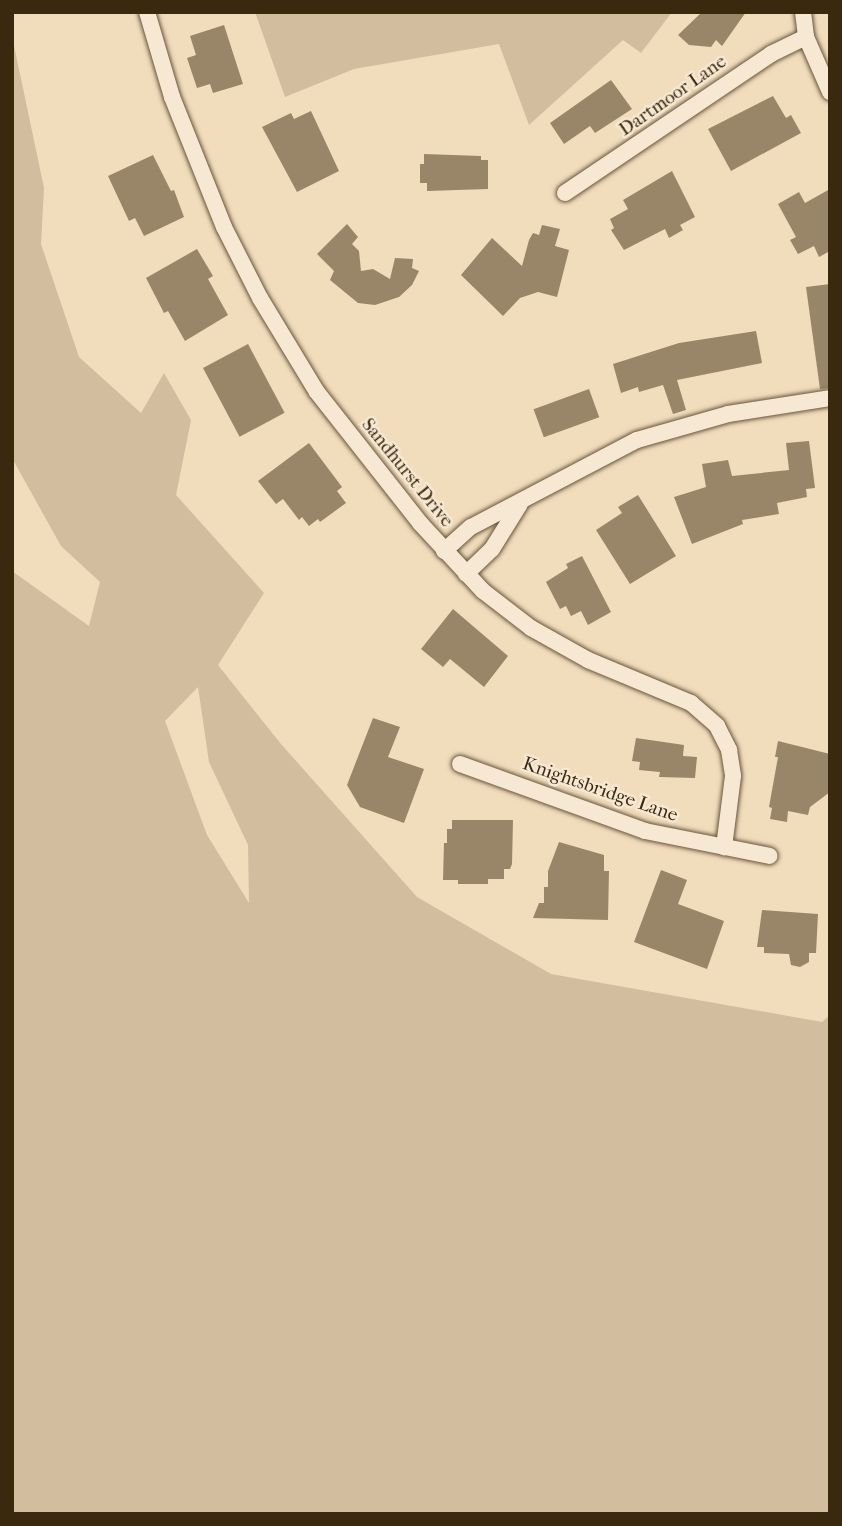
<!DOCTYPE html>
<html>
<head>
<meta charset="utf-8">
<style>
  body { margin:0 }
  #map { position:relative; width:842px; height:1526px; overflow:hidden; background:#f1dcbc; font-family:"IM FELL French Canon",serif }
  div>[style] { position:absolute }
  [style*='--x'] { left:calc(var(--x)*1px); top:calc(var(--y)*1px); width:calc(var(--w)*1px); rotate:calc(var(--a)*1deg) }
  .green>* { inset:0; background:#d2bd9f }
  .building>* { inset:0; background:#998669; transform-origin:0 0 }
  .roads { filter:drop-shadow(0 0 2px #68553a) drop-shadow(0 0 2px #68553a) }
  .street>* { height:16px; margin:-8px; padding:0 8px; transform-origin:8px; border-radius:8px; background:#f6e8d3 }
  span { translate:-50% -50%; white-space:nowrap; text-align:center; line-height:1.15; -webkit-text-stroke:5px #f6e8d3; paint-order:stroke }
  .street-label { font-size:19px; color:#3a280f }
  .frame { position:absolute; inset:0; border:14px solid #3a280f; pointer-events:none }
</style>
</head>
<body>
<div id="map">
  <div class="green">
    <div style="clip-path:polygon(255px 12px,672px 12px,641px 53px,623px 40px,529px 125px,499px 44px,354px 69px,285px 97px)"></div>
    <div style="clip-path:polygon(evenodd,12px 36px,44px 188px,41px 244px,79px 357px,141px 413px,164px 373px,191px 420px,176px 495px,264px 593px,218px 665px,281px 744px,417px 897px,551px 974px,822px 1022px,830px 1015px,830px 1514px,12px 1514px,12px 571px,89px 626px,100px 582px,61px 546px,12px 458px,12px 36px,198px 687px,209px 762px,248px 845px,249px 903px,207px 835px,165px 721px,198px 687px)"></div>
  </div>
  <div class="building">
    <div style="clip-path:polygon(702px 12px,746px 12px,722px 46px,716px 40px,711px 47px,689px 45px,678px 35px)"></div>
    <div style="clip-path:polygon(224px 25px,243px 84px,213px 93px,210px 84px,197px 88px,187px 58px,196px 55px,190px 36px)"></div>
    <div style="clip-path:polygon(611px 80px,632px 109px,595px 133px,590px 126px,564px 144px,550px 123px)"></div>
    <div style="clip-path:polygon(773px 96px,786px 118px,791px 115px,801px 133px,731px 171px,708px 129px)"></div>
    <div style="clip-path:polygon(311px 111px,339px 171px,297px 192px,262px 127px,291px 113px,294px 119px)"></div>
    <div style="clip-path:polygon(424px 154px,481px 156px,481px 160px,488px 160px,488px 189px,427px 191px,427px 183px,420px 183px,420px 164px,424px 164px)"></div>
    <div style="clip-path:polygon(153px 155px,171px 191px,174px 190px,184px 217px,144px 236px,135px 218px,129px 221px,108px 176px)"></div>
    <div style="clip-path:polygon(672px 171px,695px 217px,680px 225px,683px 230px,669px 238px,665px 229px,624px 250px,611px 230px,614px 228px,610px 219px,628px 209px,623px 200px)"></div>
    <div style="clip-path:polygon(830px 189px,830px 251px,819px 257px,814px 246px,798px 254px,790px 240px,796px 237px,778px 204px,799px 192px,805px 203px)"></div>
    <div style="clip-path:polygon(347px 224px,358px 237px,352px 244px,359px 251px,361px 271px,373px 269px,390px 279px,395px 258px,413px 259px,412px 268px,419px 271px,412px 285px,399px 297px,375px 305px,358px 303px,330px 280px,334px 271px,317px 254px)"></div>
    <div style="clip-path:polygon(542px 225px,560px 229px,555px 246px,569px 250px,557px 297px,538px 292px,520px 298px,503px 316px,461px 275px,492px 238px,522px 266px,529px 240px,533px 233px,539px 235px)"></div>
    <div style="clip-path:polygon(197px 249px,213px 276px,208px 279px,228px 315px,185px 341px,168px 311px,164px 313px,146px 278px)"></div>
    <div style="clip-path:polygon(830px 284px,830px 388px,820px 389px,806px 287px)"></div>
    <div style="clip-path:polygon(756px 331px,762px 363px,677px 380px,686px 410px,673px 414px,663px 385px,639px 392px,638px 387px,621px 393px,613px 364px,679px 343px)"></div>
    <div style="left:248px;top:344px;width:78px;height:51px;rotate:62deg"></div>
    <div style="left:589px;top:389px;width:30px;height:59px;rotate:70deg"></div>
    <div style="clip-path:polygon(809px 441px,815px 488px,806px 489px,807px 497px,777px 503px,779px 514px,742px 520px,743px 524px,692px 544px,674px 497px,706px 487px,702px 464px,728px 460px,732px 476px,789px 470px,786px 443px)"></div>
    <div style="clip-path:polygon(309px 443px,342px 487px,337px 491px,346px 503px,320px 522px,318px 519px,309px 526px,302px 517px,299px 520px,283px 499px,276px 504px,258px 481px)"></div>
    <div style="clip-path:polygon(638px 495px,676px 556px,630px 584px,596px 530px,622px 513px,618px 507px)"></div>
    <div style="clip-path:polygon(582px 556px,611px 612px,588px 625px,581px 611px,571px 616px,566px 606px,560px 609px,546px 582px,568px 568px,566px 564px)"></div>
    <div style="clip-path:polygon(453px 609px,508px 656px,484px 687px,450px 659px,443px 667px,421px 649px)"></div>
    <div style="clip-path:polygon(373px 718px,400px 727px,388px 757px,424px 769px,404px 823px,360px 807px,347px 785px)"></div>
    <div style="clip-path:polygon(636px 738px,684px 745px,683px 756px,697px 757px,695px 778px,659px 777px,660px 772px,639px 770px,640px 762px,632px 761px)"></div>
    <div style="clip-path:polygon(778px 741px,830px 754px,830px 792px,810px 807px,808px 815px,788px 811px,787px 822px,770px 819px,772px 808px,769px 807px,778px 757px,775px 757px)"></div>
    <div style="clip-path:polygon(452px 820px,513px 820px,512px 864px,510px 869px,504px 869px,504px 879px,488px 879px,488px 884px,458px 884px,458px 880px,443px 880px,444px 843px,447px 843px,447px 829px,452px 829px)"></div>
    <div style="clip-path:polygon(559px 842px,604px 855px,604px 871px,609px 871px,608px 920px,533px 918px,539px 903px,544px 903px,544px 887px,548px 887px,548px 871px)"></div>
    <div style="clip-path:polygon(661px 870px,687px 880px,678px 904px,724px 921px,707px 969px,634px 942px)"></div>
    <div style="clip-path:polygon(762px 910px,818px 914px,816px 953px,809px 953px,809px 962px,800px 967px,791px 965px,789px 954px,764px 953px,764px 947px,757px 947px)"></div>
  </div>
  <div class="roads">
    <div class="street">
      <div style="--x:147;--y:12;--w:89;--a:73.6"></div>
      <div style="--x:172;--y:97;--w:140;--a:68.2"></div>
      <div style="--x:224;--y:227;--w:80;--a:63.1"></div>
      <div style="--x:260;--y:298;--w:110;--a:58.8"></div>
      <div style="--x:317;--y:392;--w:167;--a:51.8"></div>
      <div style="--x:420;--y:523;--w:93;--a:47.2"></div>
      <div style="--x:483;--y:591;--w:61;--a:37.6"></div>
      <div style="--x:531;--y:628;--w:65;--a:29.3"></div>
      <div style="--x:588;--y:660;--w:112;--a:22.7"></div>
      <div style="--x:691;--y:703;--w:35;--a:41"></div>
      <div style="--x:717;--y:726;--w:27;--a:63"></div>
      <div style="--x:729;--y:750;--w:26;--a:81"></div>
      <div style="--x:733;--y:776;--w:72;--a:97.2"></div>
      <div style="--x:803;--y:12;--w:25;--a:83"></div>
      <div style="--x:806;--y:37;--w:60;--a:66.4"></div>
      <div style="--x:565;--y:193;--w:249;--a:-34"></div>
      <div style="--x:771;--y:54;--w:39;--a:-26"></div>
      <div style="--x:444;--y:551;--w:36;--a:-42"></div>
      <div style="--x:471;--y:527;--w:187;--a:-27.7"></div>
      <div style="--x:637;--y:440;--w:95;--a:-15.9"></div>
      <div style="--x:728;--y:414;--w:103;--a:-8.9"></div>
      <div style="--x:466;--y:574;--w:36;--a:-44"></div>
      <div style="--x:492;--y:549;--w:53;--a:-58.1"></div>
      <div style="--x:460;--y:764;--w:197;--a:19.9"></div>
      <div style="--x:645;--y:831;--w:127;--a:11.3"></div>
    </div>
  </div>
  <div class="street-label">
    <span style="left:673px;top:96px;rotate:-35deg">Dartmoor Lane</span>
    <span style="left:407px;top:473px;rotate:51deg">Sandhurst Drive</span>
    <span style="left:600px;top:790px;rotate:19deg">Knightsbridge Lane</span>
  </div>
  <div class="frame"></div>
</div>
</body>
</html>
